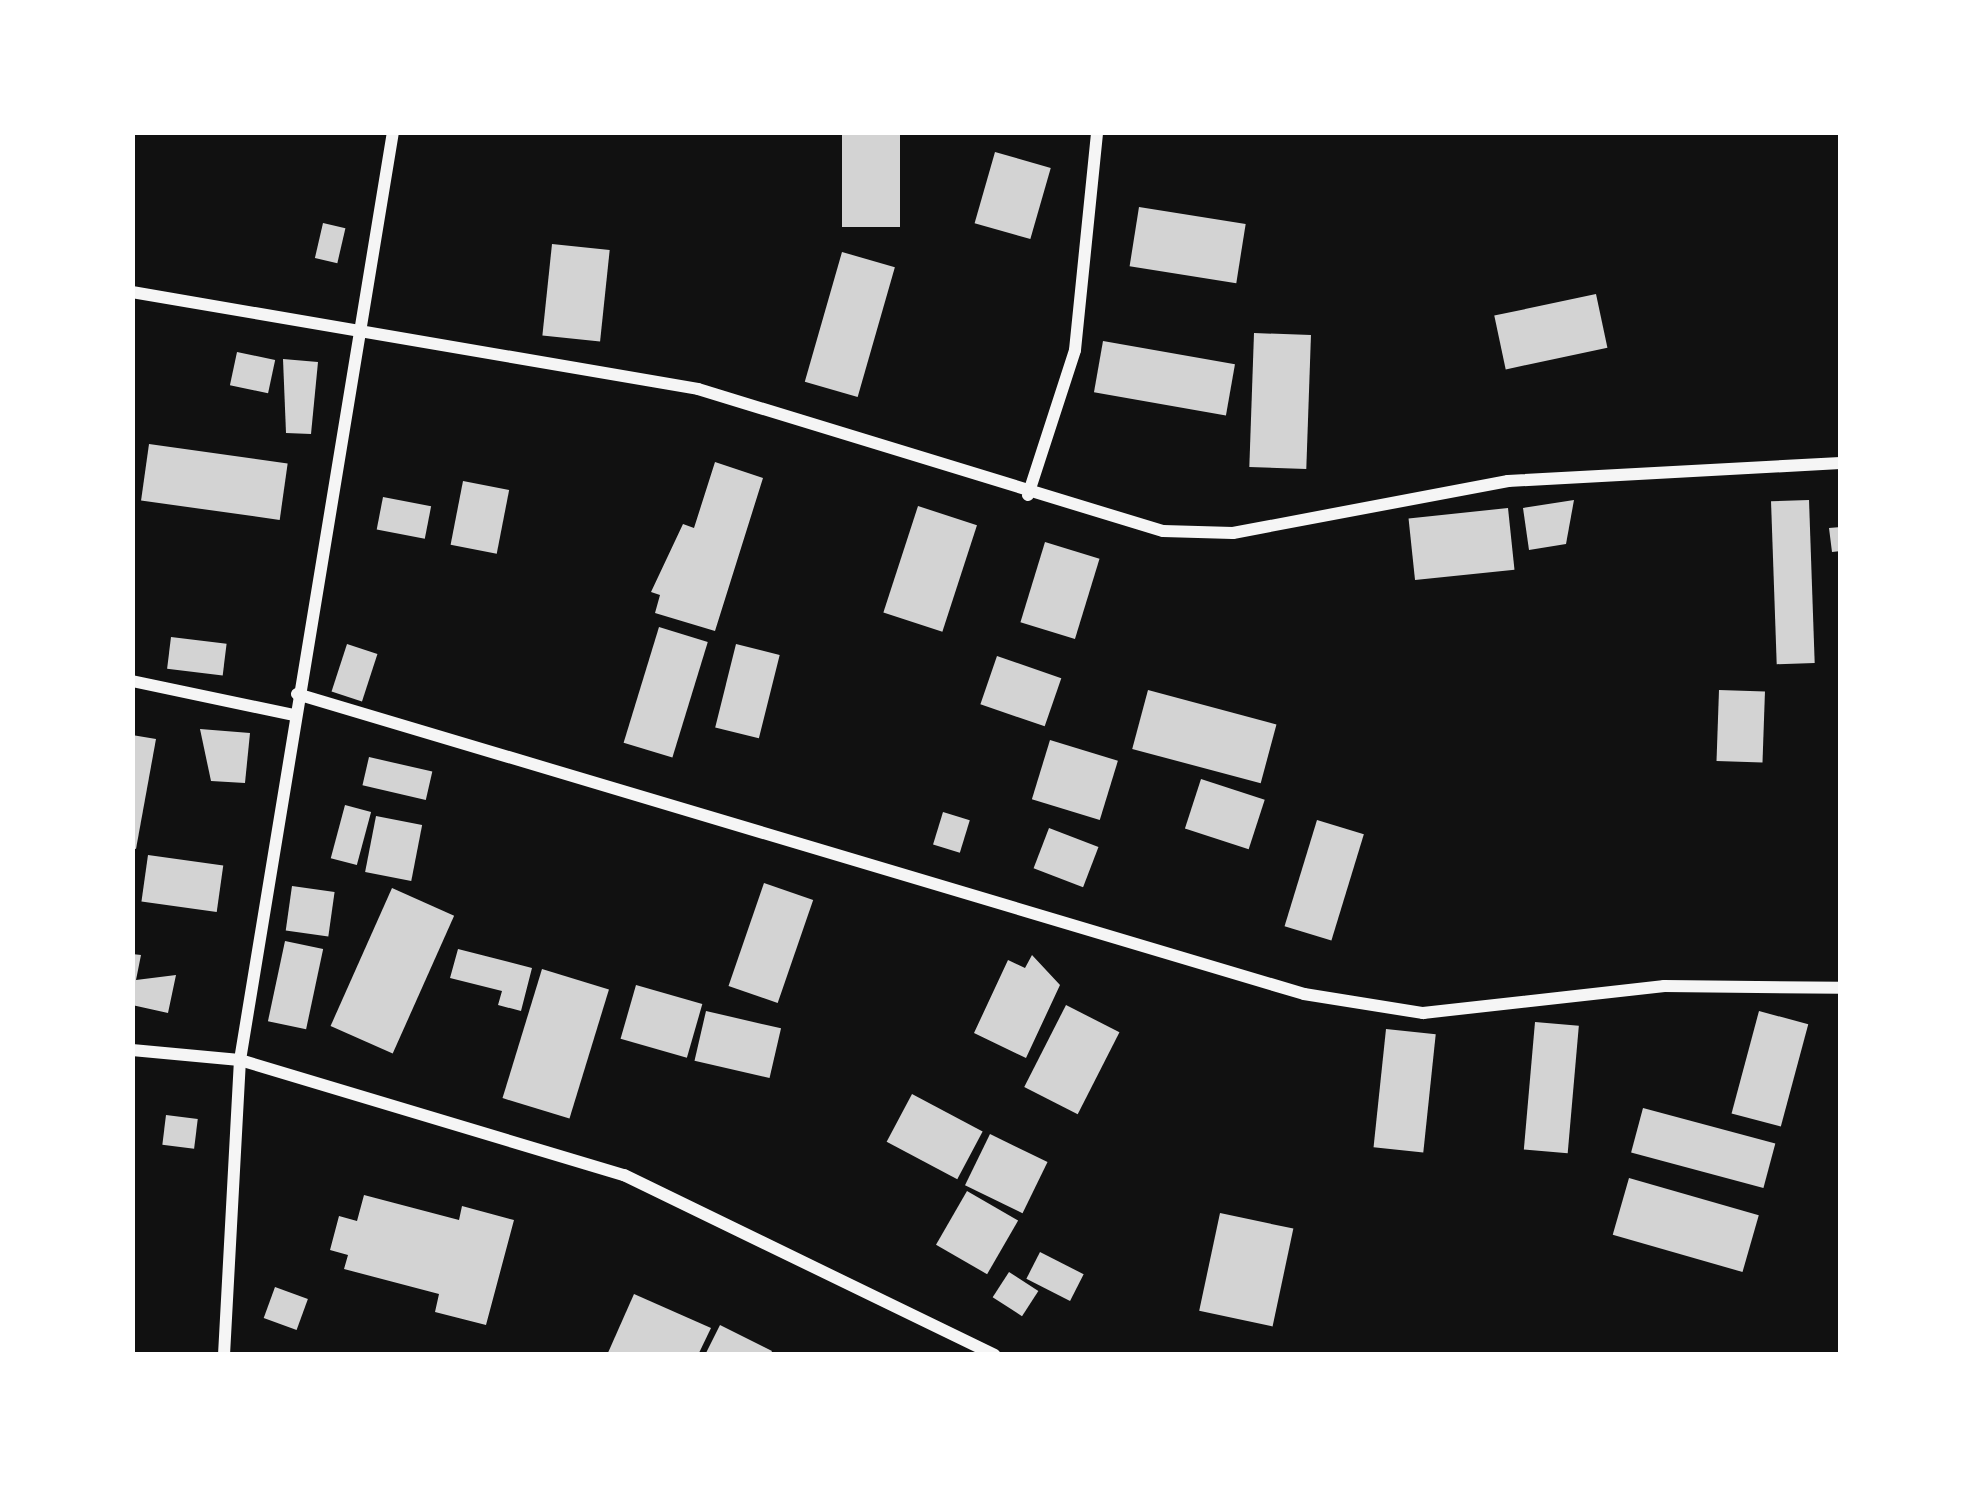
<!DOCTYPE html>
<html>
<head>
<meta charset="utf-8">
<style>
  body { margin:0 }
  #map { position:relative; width:1973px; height:1487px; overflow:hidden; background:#111; font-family:"Golos Text",sans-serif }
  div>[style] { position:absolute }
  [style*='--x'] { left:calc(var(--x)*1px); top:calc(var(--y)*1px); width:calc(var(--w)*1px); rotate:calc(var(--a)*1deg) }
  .building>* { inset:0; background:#d3d3d3; transform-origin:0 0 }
  .minor>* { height:12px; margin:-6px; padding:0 6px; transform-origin:6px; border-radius:6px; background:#f5f5f5 }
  span { translate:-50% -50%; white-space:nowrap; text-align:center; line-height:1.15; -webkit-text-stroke:10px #fff; paint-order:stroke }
  .frame { position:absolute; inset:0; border:135px solid #fff; pointer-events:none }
</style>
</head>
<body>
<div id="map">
  <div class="building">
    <div style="left:842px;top:132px;width:58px;height:95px"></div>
    <div style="left:995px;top:152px;width:58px;height:74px;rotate:16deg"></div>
    <div style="left:1139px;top:207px;width:108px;height:60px;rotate:9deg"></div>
    <div style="left:323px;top:223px;width:23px;height:36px;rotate:13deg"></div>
    <div style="left:552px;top:244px;width:58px;height:92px;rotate:6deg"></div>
    <div style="left:842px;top:252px;width:55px;height:135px;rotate:16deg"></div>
    <div style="left:1596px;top:294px;width:55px;height:104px;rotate:78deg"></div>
    <div style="left:1254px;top:333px;width:57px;height:134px;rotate:2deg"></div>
    <div style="left:1103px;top:341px;width:134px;height:52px;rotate:10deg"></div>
    <div style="left:237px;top:352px;width:39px;height:34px;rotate:12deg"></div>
    <div style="clip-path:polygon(283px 359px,318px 362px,311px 434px,286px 433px)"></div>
    <div style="left:149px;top:444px;width:140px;height:57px;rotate:8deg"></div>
    <div style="clip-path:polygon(715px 462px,763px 478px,715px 631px,655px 613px,660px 595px,651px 592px,683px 524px,694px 528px)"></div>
    <div style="left:463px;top:481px;width:47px;height:65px;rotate:11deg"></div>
    <div style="left:383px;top:497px;width:49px;height:33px;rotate:11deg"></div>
    <div style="clip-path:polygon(1574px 500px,1566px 544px,1529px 550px,1523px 508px)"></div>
    <div style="left:1809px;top:500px;width:163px;height:38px;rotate:88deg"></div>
    <div style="left:918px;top:506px;width:62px;height:112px;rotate:18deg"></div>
    <div style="left:1508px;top:508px;width:62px;height:100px;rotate:84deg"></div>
    <div style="clip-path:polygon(1841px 527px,1841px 551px,1832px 552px,1829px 528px)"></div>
    <div style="left:1045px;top:542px;width:57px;height:84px;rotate:17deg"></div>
    <div style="left:659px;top:627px;width:51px;height:121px;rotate:17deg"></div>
    <div style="left:171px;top:637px;width:56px;height:32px;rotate:7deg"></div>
    <div style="left:347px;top:644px;width:32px;height:50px;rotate:18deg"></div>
    <div style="left:736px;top:644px;width:45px;height:86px;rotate:14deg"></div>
    <div style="left:997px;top:656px;width:68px;height:51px;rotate:19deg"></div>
    <div style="left:1148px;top:690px;width:133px;height:61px;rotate:15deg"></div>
    <div style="left:1719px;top:690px;width:46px;height:71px;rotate:2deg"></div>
    <div style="clip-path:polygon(200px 729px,250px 733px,245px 783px,211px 781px)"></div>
    <div style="clip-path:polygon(132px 735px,156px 739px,136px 849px,132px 848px)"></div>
    <div style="left:1050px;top:740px;width:71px;height:62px;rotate:17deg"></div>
    <div style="left:369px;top:757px;width:65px;height:29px;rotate:13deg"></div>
    <div style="left:1201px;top:779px;width:67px;height:52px;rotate:18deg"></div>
    <div style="left:345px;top:805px;width:27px;height:55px;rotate:15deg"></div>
    <div style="left:943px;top:812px;width:28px;height:34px;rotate:17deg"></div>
    <div style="left:376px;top:816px;width:47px;height:57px;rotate:11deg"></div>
    <div style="left:1317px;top:820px;width:49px;height:111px;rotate:17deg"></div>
    <div style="left:1049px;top:828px;width:53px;height:43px;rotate:21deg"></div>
    <div style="left:148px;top:855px;width:76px;height:47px;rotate:8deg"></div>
    <div style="left:764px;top:883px;width:52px;height:109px;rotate:19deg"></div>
    <div style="left:292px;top:886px;width:43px;height:45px;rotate:8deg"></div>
    <div style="left:392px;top:888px;width:68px;height:151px;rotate:24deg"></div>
    <div style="left:285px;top:941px;width:39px;height:82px;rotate:12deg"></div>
    <div style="clip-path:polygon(458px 949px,532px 968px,521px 1011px,498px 1005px,502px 991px,450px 978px)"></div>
    <div style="clip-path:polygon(132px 954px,141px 955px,136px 980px,176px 975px,168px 1013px,132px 1005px)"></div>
    <div style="clip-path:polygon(1032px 955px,1060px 985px,1026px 1058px,974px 1033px,1008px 960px,1025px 968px)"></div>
    <div style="left:542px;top:969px;width:70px;height:135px;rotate:17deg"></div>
    <div style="left:636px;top:985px;width:69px;height:56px;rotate:16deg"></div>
    <div style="left:1066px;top:1005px;width:60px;height:92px;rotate:27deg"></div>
    <div style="left:706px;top:1011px;width:77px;height:51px;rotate:13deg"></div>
    <div style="left:1759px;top:1011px;width:51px;height:106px;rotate:15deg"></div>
    <div style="left:1535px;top:1022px;width:44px;height:128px;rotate:5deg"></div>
    <div style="left:1386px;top:1029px;width:50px;height:119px;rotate:6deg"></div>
    <div style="left:912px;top:1094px;width:80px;height:54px;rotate:28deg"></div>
    <div style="left:1643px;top:1108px;width:137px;height:46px;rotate:15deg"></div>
    <div style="left:166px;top:1115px;width:32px;height:30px;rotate:7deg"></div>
    <div style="left:990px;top:1134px;width:64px;height:57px;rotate:26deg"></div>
    <div style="left:1629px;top:1178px;width:135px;height:59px;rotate:16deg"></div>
    <div style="left:967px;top:1191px;width:59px;height:62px;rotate:30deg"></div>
    <div style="clip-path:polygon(364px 1195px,459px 1220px,462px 1206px,514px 1220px,486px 1325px,435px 1312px,439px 1294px,344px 1269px,348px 1255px,330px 1250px,339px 1216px,357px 1221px)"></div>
    <div style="left:1220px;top:1213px;width:75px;height:100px;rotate:12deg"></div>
    <div style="left:1040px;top:1252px;width:49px;height:30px;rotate:27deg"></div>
    <div style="left:1009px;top:1272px;width:35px;height:30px;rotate:33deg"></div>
    <div style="left:275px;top:1287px;width:35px;height:33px;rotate:20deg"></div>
    <div style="clip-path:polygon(634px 1294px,711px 1328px,698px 1355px,607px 1355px)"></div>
    <div style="clip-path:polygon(720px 1325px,772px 1351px,770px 1355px,705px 1355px)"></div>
  </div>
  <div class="minor">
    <div style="--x:132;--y:292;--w:574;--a:9.72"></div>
    <div style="--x:698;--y:389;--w:486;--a:17"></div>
    <div style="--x:1163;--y:531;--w:70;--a:1.6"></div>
    <div style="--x:1233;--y:533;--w:280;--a:-10.7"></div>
    <div style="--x:1508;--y:481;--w:333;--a:-3.1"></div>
    <div style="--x:1028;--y:495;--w:152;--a:-72"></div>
    <div style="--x:1075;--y:350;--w:219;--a:-84.2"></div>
    <div style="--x:132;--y:681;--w:166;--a:11.9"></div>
    <div style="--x:297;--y:694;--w:1051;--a:16.59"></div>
    <div style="--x:1304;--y:994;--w:121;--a:9.1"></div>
    <div style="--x:1423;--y:1013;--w:243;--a:-6.4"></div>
    <div style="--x:1664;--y:986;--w:177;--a:0.6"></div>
    <div style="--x:132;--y:1050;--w:108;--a:5.3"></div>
    <div style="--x:240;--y:1060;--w:401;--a:16.7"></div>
    <div style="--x:624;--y:1175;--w:412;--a:25.9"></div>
    <div style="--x:224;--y:1355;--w:295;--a:-86.9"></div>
    <div style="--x:240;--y:1060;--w:941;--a:-80.64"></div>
  </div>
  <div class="frame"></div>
</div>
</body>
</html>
